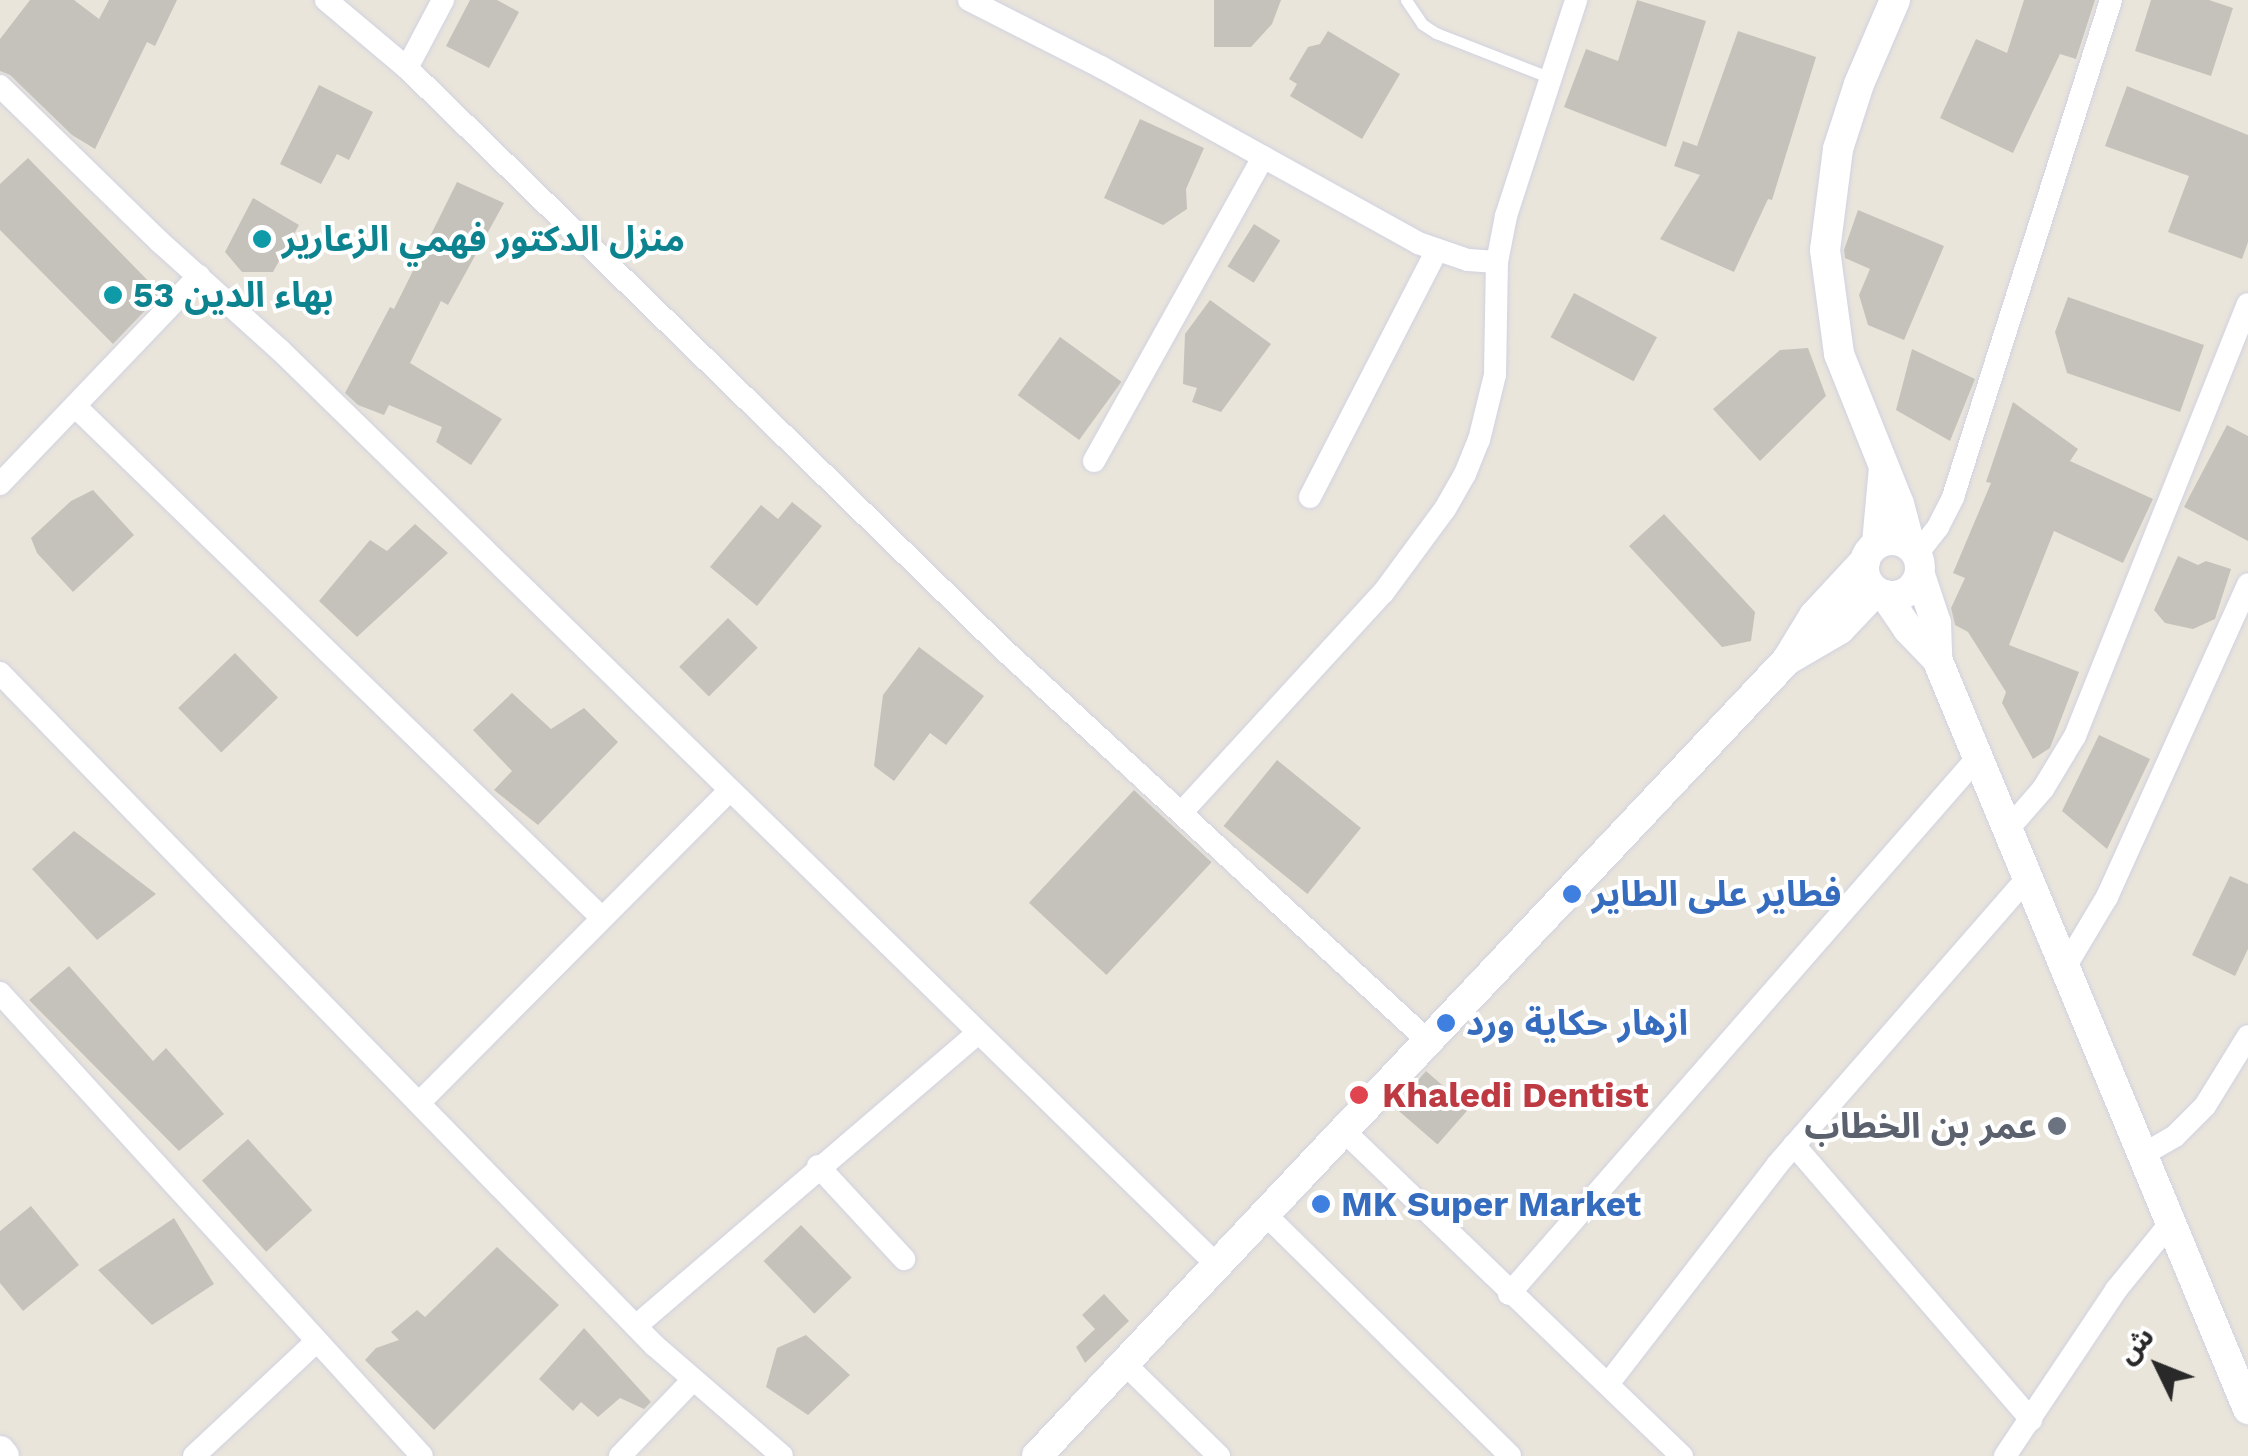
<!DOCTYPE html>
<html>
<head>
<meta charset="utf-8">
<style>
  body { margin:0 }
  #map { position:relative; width:2248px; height:1456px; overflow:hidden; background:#eae5db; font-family:"Work Sans","Noto Sans Arabic",sans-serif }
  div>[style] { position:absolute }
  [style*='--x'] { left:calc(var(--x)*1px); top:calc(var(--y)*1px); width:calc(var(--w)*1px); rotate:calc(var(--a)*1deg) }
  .building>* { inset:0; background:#c5c2bb; transform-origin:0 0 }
  .roads { filter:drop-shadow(0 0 2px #d1d2e0) drop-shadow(0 0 2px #d1d2e0) }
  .service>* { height:11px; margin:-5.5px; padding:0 5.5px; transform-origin:5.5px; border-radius:5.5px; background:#fff }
  .minor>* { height:22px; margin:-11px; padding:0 11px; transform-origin:11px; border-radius:11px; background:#fff }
  .tertiary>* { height:30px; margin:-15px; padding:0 15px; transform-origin:15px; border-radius:15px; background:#fff }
  .tertiary>.ring { margin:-15px; padding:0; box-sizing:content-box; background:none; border:30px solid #fff; border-radius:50% }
  .dots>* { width:28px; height:28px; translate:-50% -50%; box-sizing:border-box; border:5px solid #fff; border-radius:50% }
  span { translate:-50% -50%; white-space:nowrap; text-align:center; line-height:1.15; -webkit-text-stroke:8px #fff; paint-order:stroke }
  .culture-label { font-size:35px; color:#0d838f; font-weight:700 }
  .left { translate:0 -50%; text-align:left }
  .shop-label { font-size:35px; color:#366cbe; font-weight:700 }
  .health-label { font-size:35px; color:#be3a42; font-weight:700 }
  .worship-label { font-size:35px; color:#5b616d; font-weight:700 }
  .right { translate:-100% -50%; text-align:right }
  .north { position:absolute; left:2108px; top:1316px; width:100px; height:100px; -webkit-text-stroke:8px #fff; paint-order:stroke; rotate:313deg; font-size:28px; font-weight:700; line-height:40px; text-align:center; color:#292929 }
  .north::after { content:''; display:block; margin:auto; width:35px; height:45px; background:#292929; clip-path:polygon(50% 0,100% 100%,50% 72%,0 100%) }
</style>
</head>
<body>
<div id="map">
  <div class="building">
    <div style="clip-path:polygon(30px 0,74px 0,99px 19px,109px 0,177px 0,155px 46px,147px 42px,95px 149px,72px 135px,10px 75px,0 71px,0 39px)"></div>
    <div style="clip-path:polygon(470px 0,497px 0,519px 12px,489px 68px,446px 46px)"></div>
    <div style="clip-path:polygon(1214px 0,1281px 0,1272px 24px,1251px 47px,1214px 47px)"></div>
    <div style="clip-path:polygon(1637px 0,1706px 21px,1666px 147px,1564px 107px,1586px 49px,1618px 61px)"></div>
    <div style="clip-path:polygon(2024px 0,2095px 0,2076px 59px,2060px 54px,2013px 153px,1940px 118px,1976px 39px,2007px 53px)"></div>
    <div style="clip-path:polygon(2151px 0,2209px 0,2233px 8px,2211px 76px,2135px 51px)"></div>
    <div style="clip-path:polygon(1328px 31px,1400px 74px,1362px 139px,1290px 96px,1297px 84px,1289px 79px,1308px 47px,1320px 44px)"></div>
    <div style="clip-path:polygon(1738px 31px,1816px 57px,1772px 200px,1768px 199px,1734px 272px,1660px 239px,1700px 175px,1674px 166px,1683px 141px,1697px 146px)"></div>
    <div style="clip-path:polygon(319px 85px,373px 112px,349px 160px,337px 154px,321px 184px,280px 164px)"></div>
    <div style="clip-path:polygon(2127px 86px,2248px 135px,2248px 242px,2242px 259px,2168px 232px,2189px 176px,2105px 146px)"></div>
    <div style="clip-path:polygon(1140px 119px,1204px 148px,1186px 189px,1187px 209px,1163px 225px,1104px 198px)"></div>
    <div style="clip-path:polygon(28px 158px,161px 294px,113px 344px,0 230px,0 184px)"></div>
    <div style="clip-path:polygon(457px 182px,504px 203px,448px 305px,441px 301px,410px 363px,502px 419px,471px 465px,436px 442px,442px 427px,389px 405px,384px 415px,358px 405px,345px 393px,390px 307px,394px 309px)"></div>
    <div style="clip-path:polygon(253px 198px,299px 225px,273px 272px,242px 272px,225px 252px)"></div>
    <div style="clip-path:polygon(1858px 210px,1944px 246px,1904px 340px,1868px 325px,1859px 295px,1870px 269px,1845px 258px,1844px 250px)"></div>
    <div style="left:1254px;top:224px;width:31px;height:50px;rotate:32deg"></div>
    <div style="left:1574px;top:293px;width:94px;height:50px;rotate:28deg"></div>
    <div style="clip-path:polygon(2068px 297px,2204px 345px,2180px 412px,2067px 373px,2055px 332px)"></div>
    <div style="clip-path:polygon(1210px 300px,1271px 344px,1221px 412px,1192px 402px,1197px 388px,1183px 384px,1185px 334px)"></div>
    <div style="left:1060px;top:337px;width:76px;height:72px;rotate:36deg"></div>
    <div style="clip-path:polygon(1808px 348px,1826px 396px,1760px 461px,1713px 409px,1780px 350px)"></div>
    <div style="clip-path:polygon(1912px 349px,1975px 379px,1950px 441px,1896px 410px)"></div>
    <div style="clip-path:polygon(2013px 402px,2078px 449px,2070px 461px,2153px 499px,2123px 563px,2054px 531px,2009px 645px,2079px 672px,2050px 748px,2033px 759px,2002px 703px,2006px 692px,1968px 632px,1955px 625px,1951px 608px,1965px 578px,1953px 573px,1991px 483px,1986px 482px)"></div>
    <div style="clip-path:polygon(2227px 425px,2248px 436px,2248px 541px,2184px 507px)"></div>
    <div style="clip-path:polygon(93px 490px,134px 535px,73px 592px,37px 553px,31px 538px,71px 501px)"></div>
    <div style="clip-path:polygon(792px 502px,822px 526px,757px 606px,710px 567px,761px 505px,778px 519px)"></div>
    <div style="clip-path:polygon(1664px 514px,1755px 612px,1751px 641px,1722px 647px,1629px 546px)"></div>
    <div style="clip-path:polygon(415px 524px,448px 553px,357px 637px,319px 601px,370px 540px,387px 551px)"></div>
    <div style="clip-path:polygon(2178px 556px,2198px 565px,2206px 561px,2231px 569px,2215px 619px,2193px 629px,2165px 623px,2154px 610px)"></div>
    <div style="left:728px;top:618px;width:42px;height:69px;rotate:45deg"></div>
    <div style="clip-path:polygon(919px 647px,984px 696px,946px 745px,930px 733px,894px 781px,874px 766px,883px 695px)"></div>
    <div style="left:235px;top:653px;width:62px;height:79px;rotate:46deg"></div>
    <div style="clip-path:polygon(512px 693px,551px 729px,584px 708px,618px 742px,538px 825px,494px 790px,512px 771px,473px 730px)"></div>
    <div style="clip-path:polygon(2099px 735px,2150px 759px,2107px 849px,2062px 811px)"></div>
    <div style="left:1277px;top:760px;width:108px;height:85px;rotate:39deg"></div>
    <div style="left:1134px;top:790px;width:106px;height:154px;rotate:43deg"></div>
    <div style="clip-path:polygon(74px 831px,156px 894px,97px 940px,32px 869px)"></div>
    <div style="clip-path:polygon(2230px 876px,2248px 884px,2248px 949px,2235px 976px,2192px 955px)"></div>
    <div style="clip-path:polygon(69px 966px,153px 1061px,166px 1048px,224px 1114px,179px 1151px,29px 1000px)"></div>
    <div style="left:1426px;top:1071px;width:57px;height:48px;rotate:41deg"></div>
    <div style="left:248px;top:1139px;width:96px;height:62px;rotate:48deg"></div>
    <div style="clip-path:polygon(31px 1206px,79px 1265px,23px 1311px,0 1283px,0 1231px)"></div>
    <div style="clip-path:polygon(174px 1218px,214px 1284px,152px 1325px,98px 1270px)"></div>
    <div style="left:801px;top:1225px;width:73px;height:52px;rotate:46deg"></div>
    <div style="clip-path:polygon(497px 1247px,559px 1305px,434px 1430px,365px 1360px,376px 1348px,399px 1340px,391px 1332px,417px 1310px,425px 1317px)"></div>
    <div style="clip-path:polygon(1104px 1294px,1129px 1321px,1085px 1363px,1076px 1347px,1095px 1329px,1082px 1315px)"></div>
    <div style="clip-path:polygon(584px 1328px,651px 1402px,644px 1409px,620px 1398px,598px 1417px,581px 1402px,573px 1411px,539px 1379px)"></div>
    <div style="clip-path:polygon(806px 1335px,850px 1375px,808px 1415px,766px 1387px,777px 1348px)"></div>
  </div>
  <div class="roads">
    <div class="service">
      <div style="--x:1406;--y:0;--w:29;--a:56"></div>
      <div style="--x:1422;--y:24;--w:17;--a:33"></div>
      <div style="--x:1436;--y:33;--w:123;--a:21.4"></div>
    </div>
    <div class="minor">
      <div style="--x:326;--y:0;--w:106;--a:40"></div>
      <div style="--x:407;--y:68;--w:831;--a:44.27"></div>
      <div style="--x:1002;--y:648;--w:580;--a:42.69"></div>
      <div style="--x:969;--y:0;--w:148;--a:26.9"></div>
      <div style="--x:1101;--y:67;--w:363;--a:29"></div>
      <div style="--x:1418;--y:243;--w:53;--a:18.8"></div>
      <div style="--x:1468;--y:260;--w:29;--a:4"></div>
      <div style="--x:407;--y:68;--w:77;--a:-62.1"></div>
      <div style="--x:0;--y:86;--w:223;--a:44.3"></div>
      <div style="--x:160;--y:242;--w:161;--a:42"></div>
      <div style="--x:280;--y:350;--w:1310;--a:44.32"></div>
      <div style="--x:75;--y:406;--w:732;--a:44.17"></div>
      <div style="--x:1094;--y:461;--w:348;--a:-60.9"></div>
      <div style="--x:0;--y:484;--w:288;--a:-46.3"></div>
      <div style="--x:1310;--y:497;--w:276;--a:-62.8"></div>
      <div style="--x:1917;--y:554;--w:34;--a:-52"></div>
      <div style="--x:1938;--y:527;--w:34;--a:-63"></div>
      <div style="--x:1953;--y:497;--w:522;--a:-72.36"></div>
      <div style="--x:0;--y:673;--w:938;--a:45.78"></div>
      <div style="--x:654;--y:1345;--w:169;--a:40.9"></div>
      <div style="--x:1182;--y:812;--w:297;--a:-47.5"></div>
      <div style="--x:1383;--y:593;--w:104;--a:-53.6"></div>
      <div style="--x:1445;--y:509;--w:40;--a:-60.3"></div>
      <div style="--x:1465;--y:474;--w:37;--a:-68"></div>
      <div style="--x:1479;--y:440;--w:67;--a:-76.2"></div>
      <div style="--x:1495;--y:375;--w:113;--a:-89"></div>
      <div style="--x:1497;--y:262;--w:47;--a:-78.9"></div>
      <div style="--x:1506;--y:216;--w:227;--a:-72"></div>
      <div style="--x:2009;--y:828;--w:52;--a:-48.9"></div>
      <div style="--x:2043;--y:789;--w:62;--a:-58.9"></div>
      <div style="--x:2075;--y:736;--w:465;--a:-68.2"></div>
      <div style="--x:2067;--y:964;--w:78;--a:-59.2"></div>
      <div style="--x:2107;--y:897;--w:343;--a:-65.7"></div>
      <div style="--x:0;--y:993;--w:626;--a:47.65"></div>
      <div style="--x:421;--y:1101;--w:437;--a:-45.2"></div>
      <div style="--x:1344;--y:1131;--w:469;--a:43.9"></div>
      <div style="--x:1794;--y:1145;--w:363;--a:49.2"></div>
      <div style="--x:2144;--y:1154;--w:36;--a:-30"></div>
      <div style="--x:2175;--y:1136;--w:42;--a:-45"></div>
      <div style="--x:2205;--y:1106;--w:82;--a:-58.4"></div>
      <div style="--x:818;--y:1166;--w:127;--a:47.2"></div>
      <div style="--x:1265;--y:1214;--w:344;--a:44.6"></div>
      <div style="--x:1509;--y:1294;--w:714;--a:-48.86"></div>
      <div style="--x:636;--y:1326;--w:449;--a:-40.6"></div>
      <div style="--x:1124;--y:1363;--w:133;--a:44.4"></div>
      <div style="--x:1608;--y:1384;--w:277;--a:-52.3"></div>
      <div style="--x:1777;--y:1165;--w:382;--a:-48.9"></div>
      <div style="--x:194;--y:1456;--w:167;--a:-43.1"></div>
      <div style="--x:620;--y:1456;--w:104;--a:-46.2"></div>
      <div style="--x:2005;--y:1456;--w:200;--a:-56.2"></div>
      <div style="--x:2116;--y:1290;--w:89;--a:-50.9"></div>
    </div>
    <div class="tertiary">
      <div style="--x:1895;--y:0;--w:91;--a:113.2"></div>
      <div style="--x:1859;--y:84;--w:68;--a:107.9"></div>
      <div style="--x:1838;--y:149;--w:102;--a:97.3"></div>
      <div style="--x:1825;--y:250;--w:105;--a:82.3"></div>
      <div style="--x:1839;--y:354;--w:162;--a:68.2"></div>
      <div style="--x:1899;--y:504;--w:42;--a:75"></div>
      <div class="ring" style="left:1864px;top:540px;width:26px;height:26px"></div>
      <div style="--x:1877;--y:543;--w:75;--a:-84.7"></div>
      <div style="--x:1920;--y:575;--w:51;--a:71.6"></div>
      <div style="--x:1936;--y:623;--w:36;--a:88"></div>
      <div style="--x:1885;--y:595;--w:41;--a:55.9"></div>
      <div style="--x:1908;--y:629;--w:42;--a:46"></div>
      <div style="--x:1937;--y:659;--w:812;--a:67.48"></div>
      <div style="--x:1787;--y:660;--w:61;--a:-30.3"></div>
      <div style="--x:1840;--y:629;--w:52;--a:-46.5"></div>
      <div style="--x:0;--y:1451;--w:6;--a:51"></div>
      <div style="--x:1037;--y:1456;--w:1094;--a:-46.7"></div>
      <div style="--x:1787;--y:660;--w:52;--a:-58.5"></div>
      <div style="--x:1814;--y:616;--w:75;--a:-47.2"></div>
    </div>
  </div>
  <div class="dots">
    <div style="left:262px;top:239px;background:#0f9aa8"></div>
    <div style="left:113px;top:295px;background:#0f9aa8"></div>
    <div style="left:1572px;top:894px;background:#3f7fe0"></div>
    <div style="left:1446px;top:1023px;background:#3f7fe0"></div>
    <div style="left:1359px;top:1095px;background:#e0444e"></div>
    <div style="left:2057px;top:1126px;background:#6b7280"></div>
    <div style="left:1321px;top:1204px;background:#3f7fe0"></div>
  </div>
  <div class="culture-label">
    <span class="left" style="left:282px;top:239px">منزل الدكتور فهمي الزعارير</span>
    <span class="left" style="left:133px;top:295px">بهاء الدين 53</span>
  </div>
  <div class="shop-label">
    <span class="left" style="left:1592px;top:894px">فطاير على الطاير</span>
    <span class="left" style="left:1466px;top:1023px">ازهار حكاية ورد</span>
    <span class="left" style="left:1341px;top:1204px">MK Super Market</span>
  </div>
  <div class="health-label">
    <span class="left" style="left:1382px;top:1095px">Khaledi Dentist</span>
  </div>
  <div class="worship-label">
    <span class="right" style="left:2037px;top:1126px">عمر بن الخطاب</span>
  </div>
  <div class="north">ش</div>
</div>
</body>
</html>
